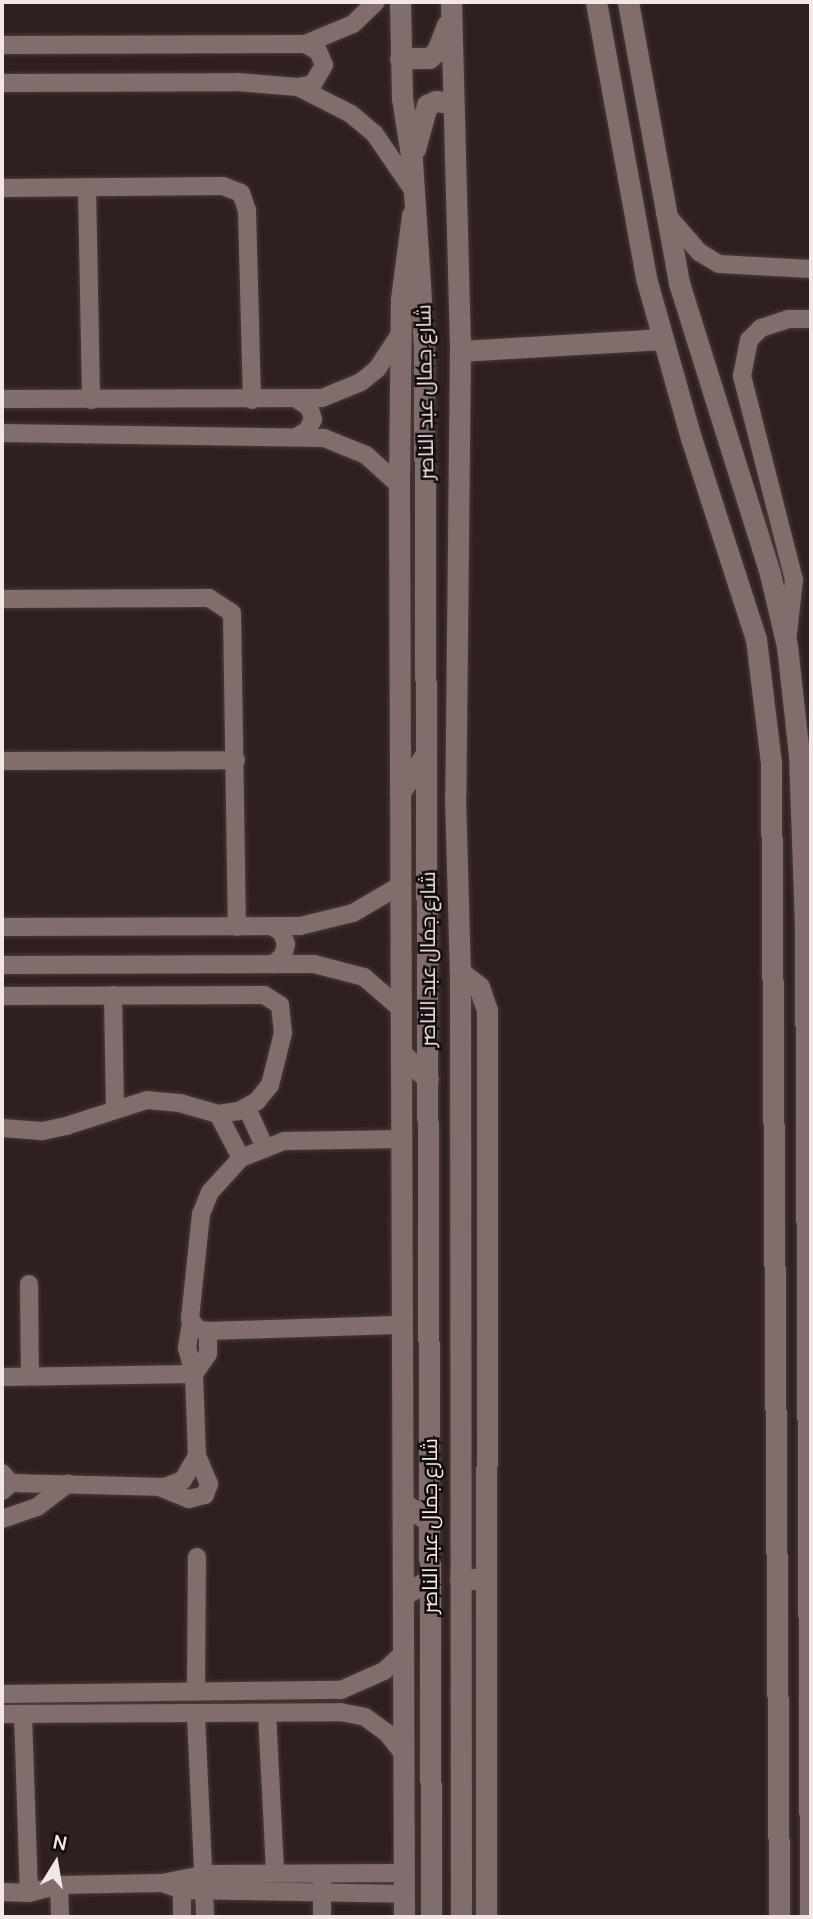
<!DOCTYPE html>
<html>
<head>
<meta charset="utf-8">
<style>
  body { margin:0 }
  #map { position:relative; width:813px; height:1919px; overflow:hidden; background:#2f1f1f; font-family:Manrope,Cairo,sans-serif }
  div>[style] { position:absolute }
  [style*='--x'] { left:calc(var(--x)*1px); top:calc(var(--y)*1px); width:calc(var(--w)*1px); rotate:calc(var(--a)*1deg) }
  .roads { filter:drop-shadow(0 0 2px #473a3a) drop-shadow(0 0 2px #473a3a) }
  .minor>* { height:18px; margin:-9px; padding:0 9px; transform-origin:9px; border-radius:9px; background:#806d6c }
  .tertiary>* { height:21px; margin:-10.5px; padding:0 10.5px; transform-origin:10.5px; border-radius:10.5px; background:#806d6c }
  .secondary>* { height:21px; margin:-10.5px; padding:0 10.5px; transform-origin:10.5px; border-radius:10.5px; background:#806d6c }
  span { translate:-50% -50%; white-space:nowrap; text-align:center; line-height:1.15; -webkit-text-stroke:5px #120b0b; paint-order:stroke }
  .street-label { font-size:21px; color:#f2e6e6 }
  .frame { position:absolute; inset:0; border:4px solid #f2e6e6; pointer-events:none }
  .north { position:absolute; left:21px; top:1828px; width:70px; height:70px; -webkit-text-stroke:5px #120b0b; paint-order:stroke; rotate:11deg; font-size:19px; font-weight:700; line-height:28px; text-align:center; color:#f2e6e6 }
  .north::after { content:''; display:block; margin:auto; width:24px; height:32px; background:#f2e6e6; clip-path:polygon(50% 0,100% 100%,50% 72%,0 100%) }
</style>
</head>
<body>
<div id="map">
  <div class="roads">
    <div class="minor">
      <div style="--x:2;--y:45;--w:303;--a:-0.2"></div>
      <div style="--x:305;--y:44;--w:52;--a:-22.6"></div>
      <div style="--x:353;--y:24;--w:32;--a:-44"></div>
      <div style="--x:2;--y:83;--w:235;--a:-0.2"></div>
      <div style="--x:237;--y:82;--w:61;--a:4.7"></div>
      <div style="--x:298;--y:87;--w:59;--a:27"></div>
      <div style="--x:351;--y:114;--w:30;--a:40"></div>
      <div style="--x:374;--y:133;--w:65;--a:55.6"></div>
      <div style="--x:298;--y:87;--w:15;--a:-11"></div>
      <div style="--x:313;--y:84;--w:22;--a:-60"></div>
      <div style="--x:324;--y:65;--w:15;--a:-113"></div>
      <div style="--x:318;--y:51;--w:15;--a:-152"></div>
      <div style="--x:87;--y:187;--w:213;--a:88.9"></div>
      <div style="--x:2;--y:188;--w:221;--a:-0.5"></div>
      <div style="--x:223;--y:186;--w:19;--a:21"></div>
      <div style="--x:241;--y:193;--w:18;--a:71"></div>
      <div style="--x:247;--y:210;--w:190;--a:88.5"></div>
      <div style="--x:665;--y:213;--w:52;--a:48.9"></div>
      <div style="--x:699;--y:252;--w:23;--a:31"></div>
      <div style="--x:719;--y:264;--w:92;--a:3.1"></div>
      <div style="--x:2;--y:399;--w:320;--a:-0.2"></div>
      <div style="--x:322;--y:398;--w:42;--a:-22.3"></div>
      <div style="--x:361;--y:382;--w:21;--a:-39"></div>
      <div style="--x:377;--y:369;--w:42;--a:-56.7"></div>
      <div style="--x:2;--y:433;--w:322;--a:0.9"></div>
      <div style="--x:324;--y:438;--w:45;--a:22"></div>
      <div style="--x:366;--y:455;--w:45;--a:42.3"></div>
      <div style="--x:296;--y:437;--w:13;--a:-29"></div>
      <div style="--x:307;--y:431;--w:13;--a:-63"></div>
      <div style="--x:313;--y:419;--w:13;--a:-108"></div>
      <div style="--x:309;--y:407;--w:13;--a:-148"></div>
      <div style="--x:2;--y:599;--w:207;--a:-0.3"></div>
      <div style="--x:209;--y:598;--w:27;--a:33"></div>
      <div style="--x:232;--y:613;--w:314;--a:89.1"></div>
      <div style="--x:787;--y:642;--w:62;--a:-83.6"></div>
      <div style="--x:794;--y:580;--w:211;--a:-104.3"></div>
      <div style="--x:742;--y:376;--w:37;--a:-79"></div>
      <div style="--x:749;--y:340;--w:17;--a:-45"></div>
      <div style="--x:761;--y:328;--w:28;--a:-18"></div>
      <div style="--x:788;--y:319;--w:23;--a:0"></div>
      <div style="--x:2;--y:761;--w:234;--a:-0.2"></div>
      <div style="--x:272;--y:926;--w:12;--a:35"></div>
      <div style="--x:282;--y:933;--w:12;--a:70"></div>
      <div style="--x:286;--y:944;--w:12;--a:104"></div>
      <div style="--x:283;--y:956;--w:13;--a:141"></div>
      <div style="--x:2;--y:927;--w:298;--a:-0.2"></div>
      <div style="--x:300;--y:926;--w:55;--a:-13.8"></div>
      <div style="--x:353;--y:913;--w:56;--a:-30.3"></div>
      <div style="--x:2;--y:965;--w:312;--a:-0.2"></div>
      <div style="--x:314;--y:964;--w:52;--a:14.6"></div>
      <div style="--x:364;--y:977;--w:50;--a:41"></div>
      <div style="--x:113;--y:995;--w:113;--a:89"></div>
      <div style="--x:2;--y:996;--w:262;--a:-0.2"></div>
      <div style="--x:264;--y:995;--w:19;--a:32"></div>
      <div style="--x:280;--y:1005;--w:28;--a:84"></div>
      <div style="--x:283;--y:1033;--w:54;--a:104"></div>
      <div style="--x:270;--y:1085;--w:21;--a:129"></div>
      <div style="--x:257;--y:1101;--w:21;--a:151"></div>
      <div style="--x:239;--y:1111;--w:21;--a:172"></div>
      <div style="--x:218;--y:1114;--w:40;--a:-164"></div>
      <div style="--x:180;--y:1103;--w:33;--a:-175"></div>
      <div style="--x:147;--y:1100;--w:85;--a:162.2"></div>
      <div style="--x:66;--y:1126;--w:25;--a:168"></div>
      <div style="--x:42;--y:1131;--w:40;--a:-175.7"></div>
      <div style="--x:247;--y:1108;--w:42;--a:65.9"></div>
      <div style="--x:218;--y:1114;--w:50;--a:62.4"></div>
      <div style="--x:403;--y:1139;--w:119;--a:179"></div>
      <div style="--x:284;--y:1141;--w:46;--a:158.4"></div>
      <div style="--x:241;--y:1158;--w:46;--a:132.4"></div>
      <div style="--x:210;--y:1192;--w:24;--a:112"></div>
      <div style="--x:201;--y:1214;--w:105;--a:96"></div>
      <div style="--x:190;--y:1318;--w:13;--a:58"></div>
      <div style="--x:197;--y:1329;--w:11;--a:10"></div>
      <div style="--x:208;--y:1331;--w:195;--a:-1.8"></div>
      <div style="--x:29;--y:1284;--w:92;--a:89.4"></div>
      <div style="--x:2;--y:1377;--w:192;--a:-0.9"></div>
      <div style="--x:194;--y:1374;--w:24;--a:-55"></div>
      <div style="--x:208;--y:1354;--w:23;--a:-90"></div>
      <div style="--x:2;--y:1473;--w:13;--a:48"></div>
      <div style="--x:11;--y:1483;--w:12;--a:138"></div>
      <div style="--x:11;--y:1483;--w:154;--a:1.5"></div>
      <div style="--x:165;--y:1487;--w:19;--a:-21"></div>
      <div style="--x:183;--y:1480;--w:28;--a:-60"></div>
      <div style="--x:197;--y:1456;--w:82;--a:-92.1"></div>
      <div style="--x:194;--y:1374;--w:27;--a:-105"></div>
      <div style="--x:187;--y:1348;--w:26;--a:-81"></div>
      <div style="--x:159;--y:1487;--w:32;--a:22"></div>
      <div style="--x:189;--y:1499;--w:16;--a:-14"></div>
      <div style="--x:205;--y:1495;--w:12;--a:-70"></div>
      <div style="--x:209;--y:1484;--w:30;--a:-113"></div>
      <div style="--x:2;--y:1519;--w:37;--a:-19"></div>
      <div style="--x:37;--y:1507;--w:39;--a:-37"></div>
      <div style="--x:196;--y:1691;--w:134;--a:-89.6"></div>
      <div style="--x:2;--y:1694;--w:339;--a:-0.7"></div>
      <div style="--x:341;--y:1690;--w:47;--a:-23.8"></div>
      <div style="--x:384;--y:1671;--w:26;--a:-43"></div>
      <div style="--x:267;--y:1713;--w:159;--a:87.1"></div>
      <div style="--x:2;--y:1714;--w:338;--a:-0.3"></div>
      <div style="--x:340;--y:1712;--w:25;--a:11"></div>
      <div style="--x:365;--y:1717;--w:27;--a:36"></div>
      <div style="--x:387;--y:1733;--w:28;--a:52"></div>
      <div style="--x:23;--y:1714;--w:179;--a:88.1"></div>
      <div style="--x:196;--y:1715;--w:202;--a:87.4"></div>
      <div style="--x:182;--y:1880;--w:37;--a:90"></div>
      <div style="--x:322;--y:1882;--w:35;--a:90"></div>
      <div style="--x:162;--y:1883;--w:21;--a:19"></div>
      <div style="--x:182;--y:1890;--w:222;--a:1"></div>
      <div style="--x:59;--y:1885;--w:32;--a:88"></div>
      <div style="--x:2;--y:1892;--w:27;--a:2"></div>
      <div style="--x:29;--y:1893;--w:31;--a:-15"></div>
      <div style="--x:59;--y:1885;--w:103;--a:-1.1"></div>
      <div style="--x:162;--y:1883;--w:46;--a:-11.3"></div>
      <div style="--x:207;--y:1874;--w:197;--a:-0.3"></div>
    </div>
    <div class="tertiary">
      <div style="--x:460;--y:972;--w:24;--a:38"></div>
      <div style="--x:479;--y:987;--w:24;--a:71"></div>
      <div style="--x:487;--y:1010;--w:907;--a:90.06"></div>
      <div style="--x:404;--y:1917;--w:1432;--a:-90.2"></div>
      <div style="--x:399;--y:485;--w:186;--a:-89.4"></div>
      <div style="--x:401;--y:299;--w:85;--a:-82.5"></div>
    </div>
    <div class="secondary">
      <div style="--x:400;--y:2;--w:96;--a:88.8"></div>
      <div style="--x:402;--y:98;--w:64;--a:81"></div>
      <div style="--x:412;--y:161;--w:186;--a:86.3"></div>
      <div style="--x:424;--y:347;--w:1570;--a:89.74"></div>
      <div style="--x:451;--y:2;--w:349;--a:88.5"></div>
      <div style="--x:460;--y:351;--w:445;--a:90.6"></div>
      <div style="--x:455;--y:796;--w:176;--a:88.4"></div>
      <div style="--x:460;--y:972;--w:945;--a:89.94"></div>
      <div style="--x:596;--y:2;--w:280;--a:79.7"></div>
      <div style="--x:646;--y:278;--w:166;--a:74.3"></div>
      <div style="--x:691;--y:438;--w:211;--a:72.1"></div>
      <div style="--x:756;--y:639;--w:125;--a:83.1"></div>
      <div style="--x:771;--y:763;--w:1154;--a:89.6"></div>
      <div style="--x:628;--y:2;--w:286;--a:79.7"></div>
      <div style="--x:679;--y:283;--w:305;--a:72.6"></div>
      <div style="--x:770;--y:574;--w:74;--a:76.7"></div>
      <div style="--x:787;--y:646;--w:109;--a:83.7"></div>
      <div style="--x:799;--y:754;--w:170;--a:88"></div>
      <div style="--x:805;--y:924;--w:993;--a:89.71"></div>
      <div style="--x:400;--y:58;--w:29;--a:0"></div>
      <div style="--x:429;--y:58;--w:11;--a:-41"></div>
      <div style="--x:437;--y:51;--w:28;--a:-69"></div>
      <div style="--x:415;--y:149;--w:46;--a:-74.7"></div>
      <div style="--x:427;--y:105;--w:10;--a:-24"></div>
      <div style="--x:436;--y:101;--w:15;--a:8"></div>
      <div style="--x:460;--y:351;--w:202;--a:-3.4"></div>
      <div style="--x:400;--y:792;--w:46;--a:-55.6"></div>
      <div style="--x:402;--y:1054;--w:36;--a:44"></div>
      <div style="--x:403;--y:1503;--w:33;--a:35"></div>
      <div style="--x:460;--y:1579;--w:25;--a:0"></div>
      <div style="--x:403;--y:1595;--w:30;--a:-30"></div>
    </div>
  </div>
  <div class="street-label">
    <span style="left:424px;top:392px;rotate:-91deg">شارع جمال عبد الناصر</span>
    <span style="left:427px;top:959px;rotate:-90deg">شارع جمال عبد الناصر</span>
    <span style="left:429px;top:1526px;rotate:-90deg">شارع جمال عبد الناصر</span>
  </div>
  <div class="frame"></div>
  <div class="north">N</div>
</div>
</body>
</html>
